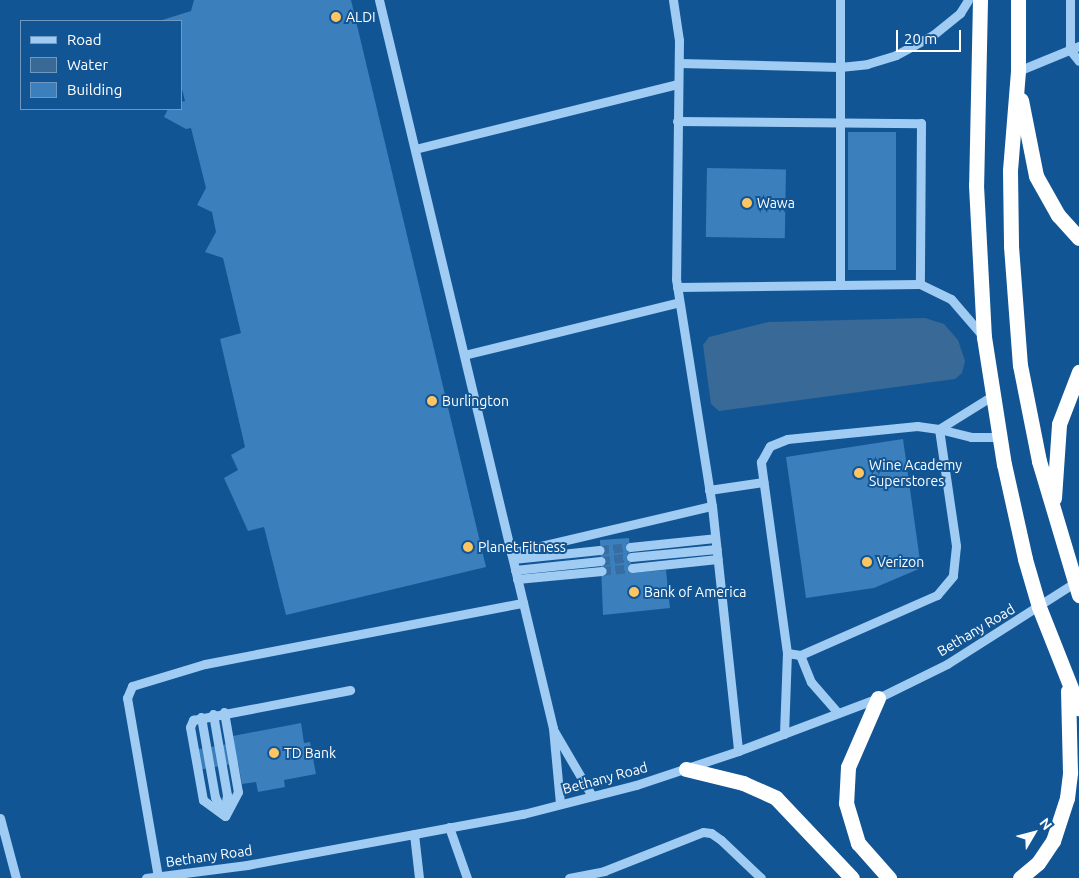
<!DOCTYPE html>
<html>
<head>
<meta charset="utf-8">
<style>
  body { margin:0 }
  #map { position:relative; width:1079px; height:878px; overflow:hidden; background:#125594; font-family:Ubuntu,sans-serif }
  div>[style] { position:absolute }
  [style*='--x'] { left:calc(var(--x)*1px); top:calc(var(--y)*1px); width:calc(var(--w)*1px); rotate:calc(var(--a)*1deg) }
  .water>* { inset:0; background:#386997 }
  .building>* { inset:0; background:#3b7fbc; transform-origin:0 0 }
  .minor-tunnel>* { height:9px; margin-top:-4.5px; transform-origin:0; background:repeating-linear-gradient(90deg,#366ea4 0 9px,transparent 0 13.5px) }
  .minor>* { height:9px; margin:-4.5px; padding:0 4.5px; transform-origin:4.5px; border-radius:4.5px; background:#a0ccf3 }
  .highway>* { height:15px; margin:-7.5px; padding:0 7.5px; transform-origin:7.5px; border-radius:7.5px; background:#fff }
  .dots>* { width:14px; height:14px; translate:-50% -50%; box-sizing:border-box; border:2px solid #125594; border-radius:50% }
  span { translate:-50% -50%; white-space:nowrap; text-align:center; line-height:1.15; -webkit-text-stroke:4px #125594; paint-order:stroke }
  .poi-label { font-size:14px; color:#fff }
  .left { translate:0 -50%; text-align:left }
  .street-label { font-size:14px; color:#fff }
  .legend { position:absolute; left:20px; top:20px; width:162px; height:90px; box-sizing:border-box; background:#125594; border:1px solid #7199bf; margin:0; padding:6px 9px; list-style:none; font-size:15px; color:#fff }
  .legend li { display:flex; align-items:center; gap:10px; height:25px }
  .legend b { width:25px; border:1px solid #7199bf }
  .north { position:absolute; left:1009px; top:808px; width:50px; height:50px; -webkit-text-stroke:4px #125594; paint-order:stroke; rotate:53deg; font-size:14px; font-weight:700; line-height:20px; text-align:center; color:#fff }
  .north::after { content:''; display:block; margin:auto; width:18px; height:22px; background:#fff; clip-path:polygon(50% 0,100% 100%,50% 72%,0 100%) }
  .scale { position:absolute; left:896px; top:30px; width:65px; height:22px; box-sizing:border-box; border:2px solid #fff; border-top:0; padding-left:6px; font-size:15px; line-height:18px; white-space:nowrap; color:#fff; -webkit-text-stroke:4px #125594; paint-order:stroke }
</style>
</head>
<body>
<div id="map">
  <div class="water">
    <div style="clip-path:polygon(925px 318px,944px 324px,958px 340px,965px 361px,962px 373px,955px 379px,719px 411px,711px 404px,703px 345px,709px 337px,768px 322px)"></div>
  </div>
  <div class="building">
    <div style="clip-path:polygon(194px 0,351px 0,486px 567px,286px 615px,264px 527px,248px 531px,224px 478px,238px 470px,231px 455px,245px 447px,220px 339px,241px 333px,223px 258px,205px 252px,216px 232px,212px 212px,197px 205px,206px 188px,191px 128px,186px 129px,164px 117px,168px 109px,181px 109px,181px 102px,185px 101px,181px 85px,181px 21px,159px 21px,191px 11px)"></div>
    <div style="left:848px;top:132px;width:48px;height:138px"></div>
    <div style="left:707px;top:168px;width:79px;height:69px;rotate:1deg"></div>
    <div style="clip-path:polygon(903px 439px,921px 568px,874px 588px,806px 598px,786px 457px)"></div>
    <div style="clip-path:polygon(629px 538px,632px 573px,666px 570px,670px 608px,603px 615px,600px 540px)"></div>
    <div style="clip-path:polygon(301px 723px,304px 743px,310px 742px,316px 774px,284px 780px,285px 787px,258px 792px,256px 782px,242px 784px,238px 763px,198px 770px,194px 750px,234px 743px,233px 736px)"></div>
  </div>
  <div class="minor-tunnel">
    <div style="--x:600;--y:550;--w:30;--a:-6"></div>
    <div style="--x:601;--y:561;--w:30;--a:-8"></div>
    <div style="--x:602;--y:571;--w:30;--a:-6"></div>
  </div>
  <div class="minor">
    <div style="--x:379;--y:0;--w:749;--a:76.56"></div>
    <div style="--x:553;--y:728;--w:76;--a:84.7"></div>
    <div style="--x:673;--y:0;--w:40;--a:81.5"></div>
    <div style="--x:679;--y:40;--w:239;--a:90.7"></div>
    <div style="--x:676;--y:279;--w:230;--a:81"></div>
    <div style="--x:712;--y:506;--w:246;--a:83.9"></div>
    <div style="--x:1070;--y:0;--w:50;--a:90"></div>
    <div style="--x:1070;--y:50;--w:14;--a:51"></div>
    <div style="--x:679;--y:63;--w:161;--a:1.4"></div>
    <div style="--x:840;--y:67;--w:27;--a:-6"></div>
    <div style="--x:867;--y:64;--w:30;--a:-17"></div>
    <div style="--x:896;--y:55;--w:42;--a:-28.4"></div>
    <div style="--x:933;--y:35;--w:35;--a:-39"></div>
    <div style="--x:960;--y:13;--w:15;--a:-58"></div>
    <div style="--x:1018;--y:71;--w:66;--a:-22.3"></div>
    <div style="--x:677;--y:121;--w:244;--a:0.5"></div>
    <div style="--x:921;--y:123;--w:161;--a:90.4"></div>
    <div style="--x:415;--y:149;--w:271;--a:-13.9"></div>
    <div style="--x:840;--y:283;--w:283;--a:-90"></div>
    <div style="--x:677;--y:287;--w:243;--a:-0.7"></div>
    <div style="--x:920;--y:284;--w:34;--a:26"></div>
    <div style="--x:951;--y:299;--w:48;--a:49.3"></div>
    <div style="--x:464;--y:355;--w:221;--a:-13.8"></div>
    <div style="--x:939;--y:429;--w:118;--a:81.7"></div>
    <div style="--x:956;--y:546;--w:30;--a:96"></div>
    <div style="--x:953;--y:576;--w:25;--a:130"></div>
    <div style="--x:937;--y:595;--w:150;--a:156.3"></div>
    <div style="--x:800;--y:655;--w:13;--a:-171"></div>
    <div style="--x:787;--y:653;--w:193;--a:-97.8"></div>
    <div style="--x:761;--y:462;--w:18;--a:-61"></div>
    <div style="--x:770;--y:446;--w:18;--a:-22"></div>
    <div style="--x:787;--y:439;--w:131;--a:-5.7"></div>
    <div style="--x:917;--y:426;--w:22;--a:8"></div>
    <div style="--x:939;--y:429;--w:33;--a:14"></div>
    <div style="--x:971;--y:437;--w:28;--a:0"></div>
    <div style="--x:939;--y:429;--w:62;--a:-31.9"></div>
    <div style="--x:709;--y:490;--w:55;--a:-8.4"></div>
    <div style="--x:630;--y:547;--w:85;--a:-6"></div>
    <div style="--x:511;--y:553;--w:206;--a:-13.2"></div>
    <div style="--x:631;--y:557;--w:86;--a:-5.3"></div>
    <div style="--x:513;--y:559;--w:87;--a:-5.9"></div>
    <div style="--x:632;--y:568;--w:86;--a:-6"></div>
    <div style="--x:515;--y:570;--w:86;--a:-6"></div>
    <div style="--x:517;--y:579;--w:85;--a:-5.4"></div>
    <div style="--x:800;--y:655;--w:29;--a:68"></div>
    <div style="--x:811;--y:682;--w:41;--a:48.9"></div>
    <div style="--x:224;--y:712;--w:81;--a:80.1"></div>
    <div style="--x:238;--y:792;--w:27;--a:118"></div>
    <div style="--x:213;--y:714;--w:82;--a:80.2"></div>
    <div style="--x:227;--y:795;--w:15;--a:98"></div>
    <div style="--x:201;--y:717;--w:81;--a:80.1"></div>
    <div style="--x:215;--y:797;--w:18;--a:63"></div>
    <div style="--x:554;--y:731;--w:75;--a:59.7"></div>
    <div style="--x:784;--y:734;--w:81;--a:-87.9"></div>
    <div style="--x:225;--y:816;--w:27;--a:-144"></div>
    <div style="--x:203;--y:800;--w:74;--a:-100.1"></div>
    <div style="--x:190;--y:727;--w:8;--a:-67"></div>
    <div style="--x:193;--y:720;--w:160;--a:-10.8"></div>
    <div style="--x:0;--y:818;--w:62;--a:75.1"></div>
    <div style="--x:449;--y:827;--w:54;--a:70.6"></div>
    <div style="--x:414;--y:834;--w:44;--a:83.5"></div>
    <div style="--x:158;--y:877;--w:182;--a:-99.8"></div>
    <div style="--x:127;--y:698;--w:13;--a:-67"></div>
    <div style="--x:132;--y:686;--w:76;--a:-16.8"></div>
    <div style="--x:205;--y:664;--w:324;--a:-10.9"></div>
    <div style="--x:146;--y:878;--w:102;--a:-7.3"></div>
    <div style="--x:247;--y:865;--w:281;--a:-10.5"></div>
    <div style="--x:523;--y:814;--w:117;--a:-14.4"></div>
    <div style="--x:636;--y:785;--w:108;--a:-18.4"></div>
    <div style="--x:738;--y:751;--w:150;--a:-20.7"></div>
    <div style="--x:878;--y:698;--w:77;--a:-26.2"></div>
    <div style="--x:947;--y:664;--w:156;--a:-32.5"></div>
    <div style="--x:569;--y:878;--w:36;--a:-11"></div>
    <div style="--x:604;--y:871;--w:106;--a:-21.5"></div>
    <div style="--x:703;--y:832;--w:8;--a:7"></div>
    <div style="--x:711;--y:833;--w:12;--a:35"></div>
    <div style="--x:721;--y:840;--w:55;--a:43.5"></div>
  </div>
  <div class="highway">
    <div style="--x:980;--y:0;--w:185;--a:91.2"></div>
    <div style="--x:976;--y:185;--w:152;--a:87"></div>
    <div style="--x:984;--y:337;--w:129;--a:81.1"></div>
    <div style="--x:1004;--y:464;--w:97;--a:77.5"></div>
    <div style="--x:1025;--y:559;--w:50;--a:73.7"></div>
    <div style="--x:1039;--y:607;--w:109;--a:68.4"></div>
    <div style="--x:1018;--y:0;--w:71;--a:90"></div>
    <div style="--x:1018;--y:71;--w:100;--a:94.6"></div>
    <div style="--x:1010;--y:171;--w:75;--a:89.2"></div>
    <div style="--x:1011;--y:246;--w:119;--a:85.7"></div>
    <div style="--x:1020;--y:365;--w:98;--a:78.8"></div>
    <div style="--x:1039;--y:461;--w:140;--a:73.4"></div>
    <div style="--x:1021;--y:100;--w:77;--a:78.8"></div>
    <div style="--x:1036;--y:176;--w:45;--a:60.6"></div>
    <div style="--x:1058;--y:215;--w:31;--a:48"></div>
    <div style="--x:1054;--y:498;--w:74;--a:-86.1"></div>
    <div style="--x:1059;--y:424;--w:56;--a:-69"></div>
    <div style="--x:878;--y:698;--w:75;--a:113.5"></div>
    <div style="--x:848;--y:767;--w:36;--a:93"></div>
    <div style="--x:846;--y:803;--w:42;--a:73.3"></div>
    <div style="--x:858;--y:843;--w:47;--a:48.5"></div>
    <div style="--x:686;--y:769;--w:59;--a:13.8"></div>
    <div style="--x:743;--y:783;--w:36;--a:24"></div>
    <div style="--x:776;--y:798;--w:110;--a:46.5"></div>
    <div style="--x:1020;--y:878;--w:23;--a:-40"></div>
    <div style="--x:1038;--y:863;--w:27;--a:-56"></div>
    <div style="--x:1053;--y:841;--w:45;--a:-72"></div>
    <div style="--x:1067;--y:798;--w:26;--a:-83"></div>
    <div style="--x:1070;--y:772;--w:81;--a:-91.4"></div>
  </div>
  <div class="dots">
    <div style="left:336px;top:17px;background:#ffc562"></div>
    <div style="left:747px;top:203px;background:#ffc562"></div>
    <div style="left:432px;top:401px;background:#ffc562"></div>
    <div style="left:859px;top:473px;background:#ffc562"></div>
    <div style="left:468px;top:547px;background:#ffc562"></div>
    <div style="left:867px;top:562px;background:#ffc562"></div>
    <div style="left:634px;top:592px;background:#ffc562"></div>
    <div style="left:274px;top:753px;background:#ffc562"></div>
  </div>
  <div class="poi-label">
    <span class="left" style="left:346px;top:17px">ALDI</span>
    <span class="left" style="left:757px;top:203px">Wawa</span>
    <span class="left" style="left:442px;top:401px">Burlington</span>
    <span class="left" style="left:869px;top:473px">Wine Academy<br>Superstores</span>
    <span class="left" style="left:478px;top:547px">Planet Fitness</span>
    <span class="left" style="left:877px;top:562px">Verizon</span>
    <span class="left" style="left:644px;top:592px">Bank of America</span>
    <span class="left" style="left:284px;top:753px">TD Bank</span>
  </div>
  <div class="street-label">
    <span style="left:976px;top:630px;rotate:-31deg">Bethany Road</span>
    <span style="left:605px;top:778px;rotate:-15deg">Bethany Road</span>
    <span style="left:209px;top:856px;rotate:-8deg">Bethany Road</span>
  </div>
  <ul class="legend">
  <li><b style="height:6px;background:#a0ccf3"></b>Road</li>
  <li><b style="height:14px;background:#386997"></b>Water</li>
  <li><b style="height:14px;background:#3b7fbc"></b>Building</li>
  </ul>
  <div class="north">N</div>
  <div class="scale">20 m</div>
</div>
</body>
</html>
